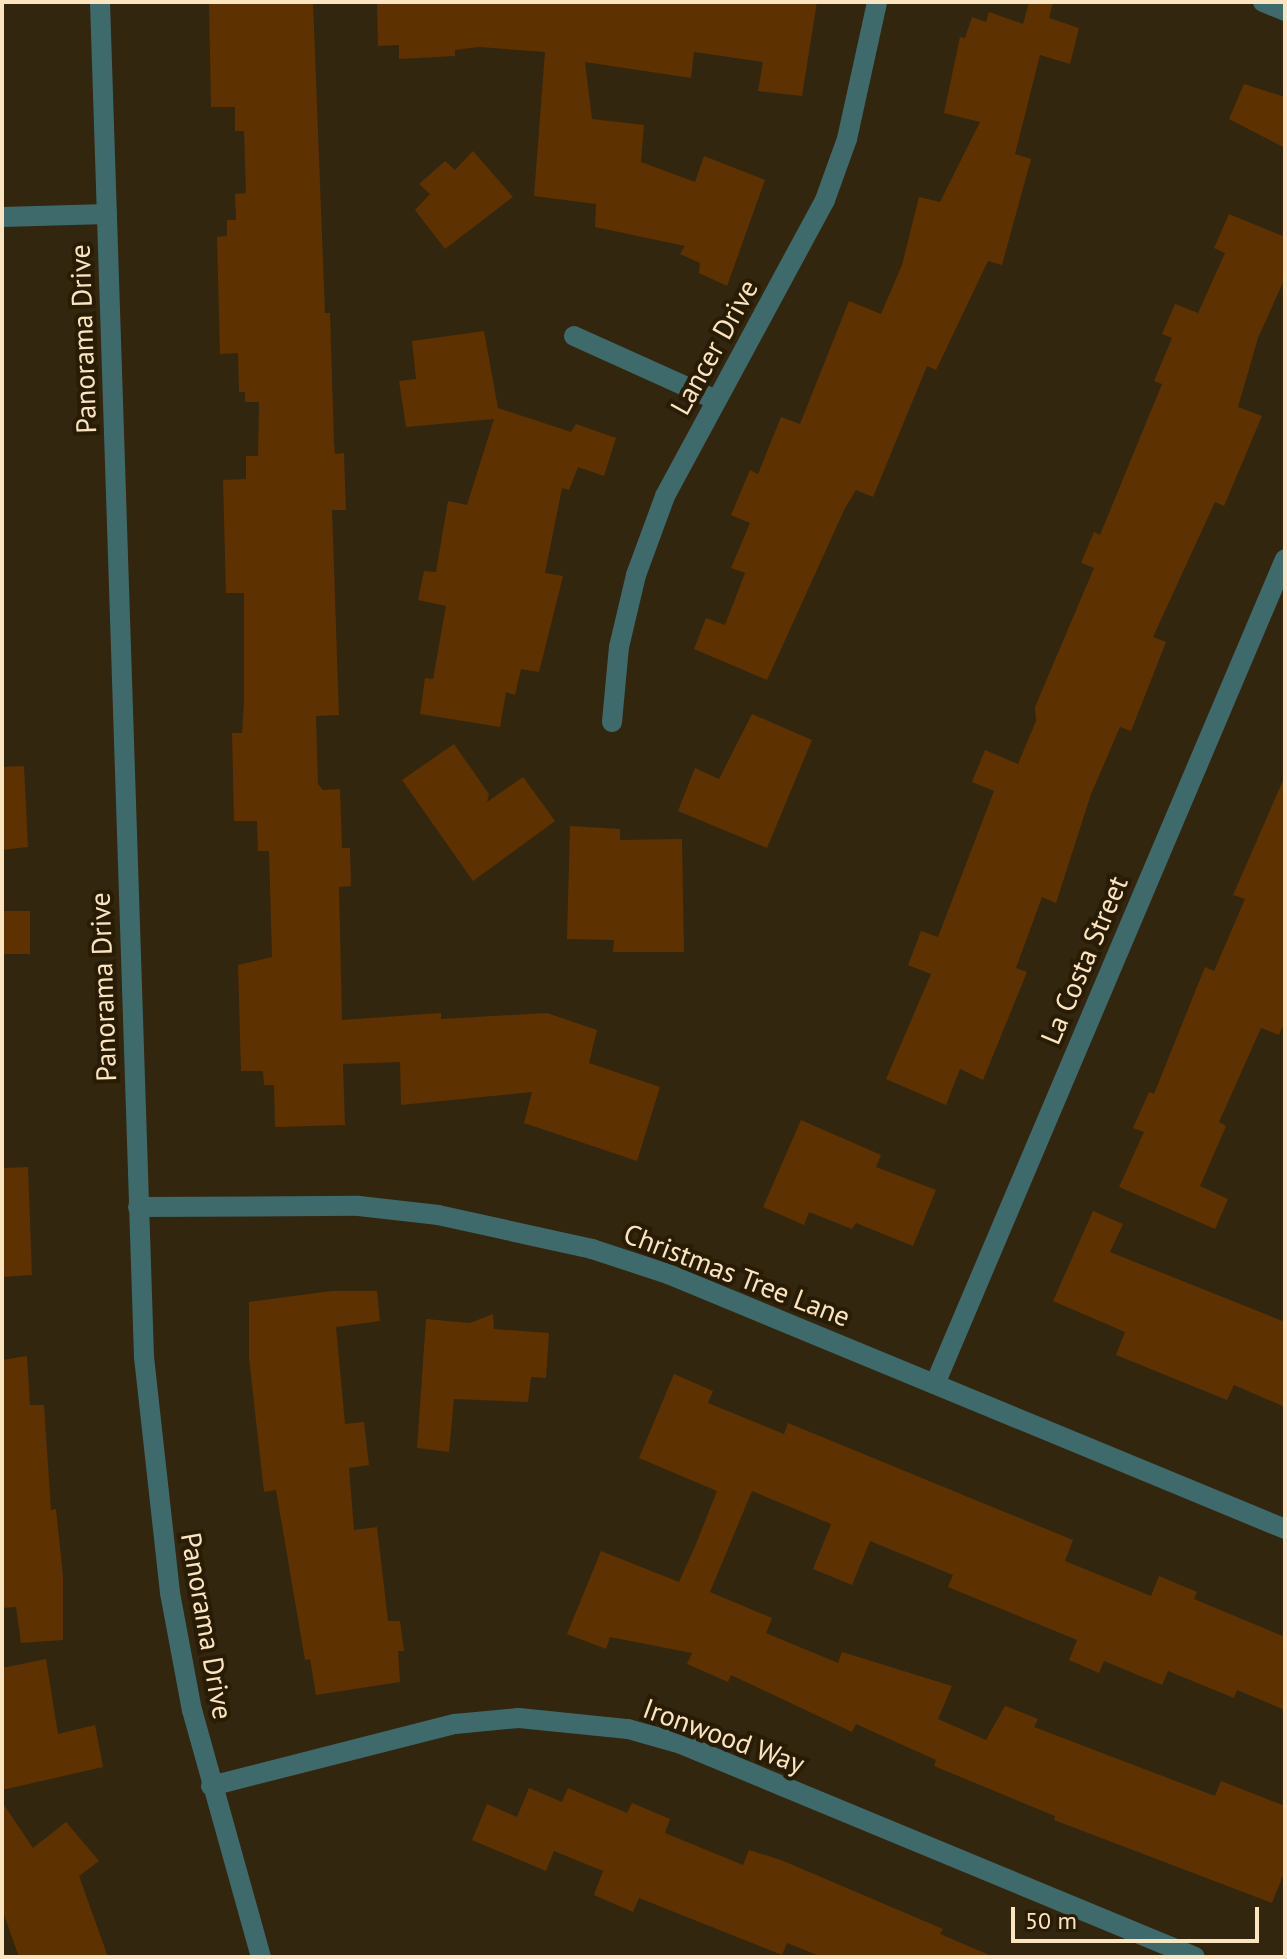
<!DOCTYPE html>
<html>
<head>
<meta charset="utf-8">
<style>
  body { margin:0 }
  #map { position:relative; width:1287px; height:1959px; overflow:hidden; background:#33260e; font-family:"PT Sans",sans-serif }
  div>[style] { position:absolute }
  [style*='--x'] { left:calc(var(--x)*1px); top:calc(var(--y)*1px); width:calc(var(--w)*1px); rotate:calc(var(--a)*1deg) }
  .building>* { inset:0; background:#5e3100; transform-origin:0 0 }
  .minor>* { height:20px; margin:-10px; padding:0 10px; transform-origin:10px; border-radius:10px; background:#3f6a6c }
  span { translate:-50% -50%; white-space:nowrap; text-align:center; line-height:1.15; -webkit-text-stroke:8px #291c04; paint-order:stroke }
  .street-label { font-size:28px; color:#fbe5c1 }
  .frame { position:absolute; inset:0; border:4px solid #fbe5c1; pointer-events:none }
  .scale { position:absolute; left:1011px; top:1907px; width:248px; height:36px; box-sizing:border-box; border:4px solid #fbe5c1; border-top:0; padding-left:10px; font-size:24px; line-height:28px; white-space:nowrap; color:#fbe5c1; -webkit-text-stroke:6px #291c04; paint-order:stroke }
</style>
</head>
<body>
<div id="map">
  <div class="building">
    <div style="clip-path:polygon(209px 2px,313px 2px,325px 313px,330px 313px,334px 442px,335px 454px,344px 453px,346px 510px,332px 510px,339px 715px,316px 716px,318px 784px,323px 790px,340px 789px,342px 848px,350px 848px,351px 886px,339px 887px,342px 1020px,441px 1013px,441px 1019px,547px 1013px,597px 1030px,589px 1063px,660px 1087px,637px 1161px,524px 1123px,532px 1092px,401px 1105px,400px 1062px,343px 1064px,345px 1125px,275px 1127px,274px 1085px,264px 1085px,263px 1071px,241px 1071px,238px 965px,272px 957px,269px 851px,258px 851px,257px 821px,234px 821px,232px 733px,242px 733px,244px 702px,244px 593px,226px 593px,223px 480px,246px 479px,246px 456px,258px 456px,259px 402px,245px 402px,245px 392px,239px 392px,238px 353px,220px 354px,217px 237px,227px 236px,227px 220px,236px 220px,235px 194px,246px 193px,244px 131px,235px 131px,235px 107px,211px 107px)"></div>
    <div style="clip-path:polygon(377px 2px,817px 2px,802px 96px,758px 91px,763px 62px,694px 52px,691px 78px,585px 62px,592px 119px,644px 125px,641px 162px,695px 182px,704px 156px,765px 180px,727px 286px,699px 273px,700px 263px,680px 254px,685px 246px,595px 227px,596px 204px,534px 196px,545px 52px,479px 47px,455px 50px,455px 56px,399px 59px,399px 45px,378px 46px)"></div>
    <div style="clip-path:polygon(1029px 2px,1053px 2px,1049px 18px,1079px 28px,1070px 64px,1040px 55px,1015px 154px,1031px 159px,1002px 265px,988px 261px,936px 370px,927px 366px,873px 497px,856px 490px,845px 508px,767px 680px,694px 649px,706px 618px,725px 625px,745px 573px,731px 568px,750px 523px,731px 515px,750px 470px,758px 474px,781px 417px,800px 424px,849px 301px,881px 314px,902px 265px,919px 197px,940px 202px,980px 122px,944px 113px,960px 37px,965px 38px,972px 17px,986px 22px,989px 12px,1023px 24px)"></div>
    <div style="clip-path:polygon(1244px 84px,1285px 97px,1285px 148px,1229px 119px)"></div>
    <div style="clip-path:polygon(473px 151px,513px 197px,445px 249px,415px 210px,430px 194px,419px 184px,445px 161px,455px 170px)"></div>
    <div style="clip-path:polygon(1229px 214px,1285px 237px,1285px 278px,1258px 338px,1238px 407px,1262px 416px,1224px 506px,1215px 502px,1153px 637px,1166px 642px,1131px 731px,1120px 727px,1091px 794px,1056px 903px,1042px 897px,1016px 968px,1027px 972px,983px 1080px,960px 1069px,946px 1105px,886px 1079px,931px 974px,908px 965px,921px 931px,938px 937px,994px 791px,972px 782px,985px 750px,1018px 764px,1036px 721px,1035px 707px,1094px 568px,1081px 563px,1094px 532px,1100px 535px,1162px 384px,1154px 381px,1172px 338px,1162px 334px,1175px 304px,1198px 313px,1225px 253px,1214px 248px)"></div>
    <div style="clip-path:polygon(484px 331px,498px 408px,571px 432px,576px 424px,616px 438px,604px 476px,578px 467px,569px 490px,562px 488px,545px 573px,563px 576px,539px 672px,521px 669px,515px 695px,506px 692px,500px 727px,420px 714px,425px 678px,433px 679px,446px 606px,418px 600px,424px 571px,436px 572px,448px 501px,467px 505px,494px 419px,406px 427px,399px 381px,416px 379px,412px 341px)"></div>
    <div style="clip-path:polygon(752px 714px,812px 740px,767px 848px,678px 811px,695px 768px,719px 779px)"></div>
    <div style="clip-path:polygon(454px 744px,489px 794px,487px 802px,523px 777px,555px 821px,473px 881px,402px 780px)"></div>
    <div style="clip-path:polygon(24px 766px,28px 847px,2px 850px,2px 767px)"></div>
    <div style="clip-path:polygon(1285px 776px,1285px 1021px,1279px 1035px,1261px 1028px,1219px 1122px,1226px 1126px,1200px 1186px,1228px 1199px,1215px 1229px,1119px 1187px,1144px 1132px,1133px 1128px,1149px 1092px,1154px 1094px,1205px 967px,1214px 971px,1245px 899px,1233px 895px)"></div>
    <div style="clip-path:polygon(570px 826px,620px 829px,620px 840px,682px 839px,684px 952px,613px 952px,614px 940px,567px 939px)"></div>
    <div style="left:2px;top:911px;width:28px;height:43px"></div>
    <div style="clip-path:polygon(801px 1120px,881px 1155px,876px 1167px,936px 1190px,913px 1246px,856px 1223px,852px 1229px,809px 1212px,804px 1225px,763px 1207px)"></div>
    <div style="clip-path:polygon(28px 1167px,32px 1275px,2px 1277px,2px 1168px)"></div>
    <div style="clip-path:polygon(1093px 1211px,1123px 1224px,1110px 1252px,1285px 1322px,1285px 1407px,1234px 1385px,1227px 1400px,1116px 1355px,1125px 1332px,1053px 1301px)"></div>
    <div style="clip-path:polygon(332px 1291px,377px 1291px,380px 1321px,336px 1327px,345px 1424px,364px 1422px,369px 1465px,349px 1468px,354px 1530px,377px 1527px,388px 1621px,400px 1621px,404px 1651px,398px 1651px,400px 1682px,316px 1695px,310px 1659px,305px 1660px,276px 1490px,264px 1492px,249px 1358px,249px 1302px)"></div>
    <div style="clip-path:polygon(493px 1314px,494px 1329px,549px 1333px,546px 1378px,531px 1377px,528px 1402px,454px 1399px,449px 1452px,417px 1448px,426px 1319px,470px 1323px)"></div>
    <div style="clip-path:polygon(27px 1356px,30px 1405px,44px 1405px,51px 1510px,56px 1509px,63px 1576px,63px 1640px,21px 1643px,16px 1607px,2px 1608px,2px 1360px)"></div>
    <div style="clip-path:polygon(674px 1374px,713px 1391px,708px 1403px,784px 1434px,788px 1423px,1073px 1540px,1065px 1561px,1151px 1596px,1159px 1576px,1197px 1592px,1194px 1599px,1285px 1637px,1285px 1710px,1237px 1690px,1234px 1698px,1168px 1671px,1162px 1685px,1104px 1661px,1099px 1673px,1069px 1660px,1077px 1640px,948px 1587px,953px 1575px,870px 1541px,852px 1585px,813px 1569px,831px 1524px,752px 1491px,710px 1592px,772px 1618px,766px 1633px,838px 1663px,842px 1652px,952px 1686px,938px 1719px,986px 1740px,1005px 1706px,1038px 1719px,1034px 1727px,1215px 1796px,1221px 1781px,1285px 1806px,1285px 1870px,1272px 1903px,1054px 1820px,1055px 1816px,934px 1766px,936px 1760px,856px 1724px,852px 1732px,731px 1675px,728px 1682px,687px 1664px,692px 1653px,610px 1637px,606px 1649px,567px 1634px,601px 1551px,679px 1582px,696px 1544px,717px 1491px,639px 1458px)"></div>
    <div style="clip-path:polygon(46px 1659px,58px 1734px,95px 1725px,103px 1767px,2px 1790px,2px 1668px)"></div>
    <div style="clip-path:polygon(529px 1788px,562px 1802px,568px 1788px,627px 1813px,632px 1803px,670px 1819px,665px 1833px,743px 1865px,749px 1850px,781px 1860px,943px 1929px,940px 1934px,994px 1957px,822px 1957px,787px 1943px,782px 1955px,639px 1898px,633px 1912px,594px 1895px,603px 1871px,554px 1851px,546px 1871px,472px 1840px,487px 1804px,517px 1817px)"></div>
    <div style="clip-path:polygon(2px 1802px,33px 1848px,66px 1822px,99px 1861px,79px 1876px,108px 1957px,19px 1957px,2px 1909px)"></div>
  </div>
  <div class="minor">
    <div style="--x:100;--y:2;--w:1356;--a:88.14"></div>
    <div style="--x:144;--y:1357;--w:237;--a:83.7"></div>
    <div style="--x:170;--y:1593;--w:119;--a:79.4"></div>
    <div style="--x:192;--y:1710;--w:256;--a:74.4"></div>
    <div style="--x:1263;--y:2;--w:24;--a:22"></div>
    <div style="--x:2;--y:217;--w:105;--a:-1.6"></div>
    <div style="--x:574;--y:336;--w:156;--a:24.3"></div>
    <div style="--x:612;--y:722;--w:75;--a:-84.7"></div>
    <div style="--x:619;--y:647;--w:74;--a:-76.7"></div>
    <div style="--x:636;--y:575;--w:84;--a:-69.8"></div>
    <div style="--x:665;--y:496;--w:336;--a:-61.6"></div>
    <div style="--x:825;--y:200;--w:65;--a:-70.2"></div>
    <div style="--x:847;--y:139;--w:140;--a:-77.6"></div>
    <div style="--x:138;--y:1207;--w:221;--a:-0.3"></div>
    <div style="--x:359;--y:1206;--w:80;--a:6.5"></div>
    <div style="--x:438;--y:1215;--w:158;--a:12.4"></div>
    <div style="--x:592;--y:1249;--w:80;--a:18.2"></div>
    <div style="--x:668;--y:1274;--w:668;--a:22.45"></div>
    <div style="--x:935;--y:1384;--w:896;--a:-67.01"></div>
    <div style="--x:211;--y:1786;--w:252;--a:-14.3"></div>
    <div style="--x:455;--y:1724;--w:64;--a:-5.4"></div>
    <div style="--x:519;--y:1718;--w:110;--a:5.8"></div>
    <div style="--x:628;--y:1729;--w:55;--a:15.8"></div>
    <div style="--x:681;--y:1744;--w:556;--a:22.51"></div>
  </div>
  <div class="street-label">
    <span style="left:83px;top:339px;rotate:-92deg">Panorama Drive</span>
    <span style="left:714px;top:347px;rotate:-61deg">Lancer Drive</span>
    <span style="left:1084px;top:960px;rotate:-67deg">La Costa Street</span>
    <span style="left:103px;top:987px;rotate:-92deg">Panorama Drive</span>
    <span style="left:737px;top:1275px;rotate:21deg">Christmas Tree Lane</span>
    <span style="left:207px;top:1626px;rotate:80deg">Panorama Drive</span>
    <span style="left:724px;top:1736px;rotate:20deg">Ironwood Way</span>
  </div>
  <div class="frame"></div>
  <div class="scale">50 m</div>
</div>
</body>
</html>
